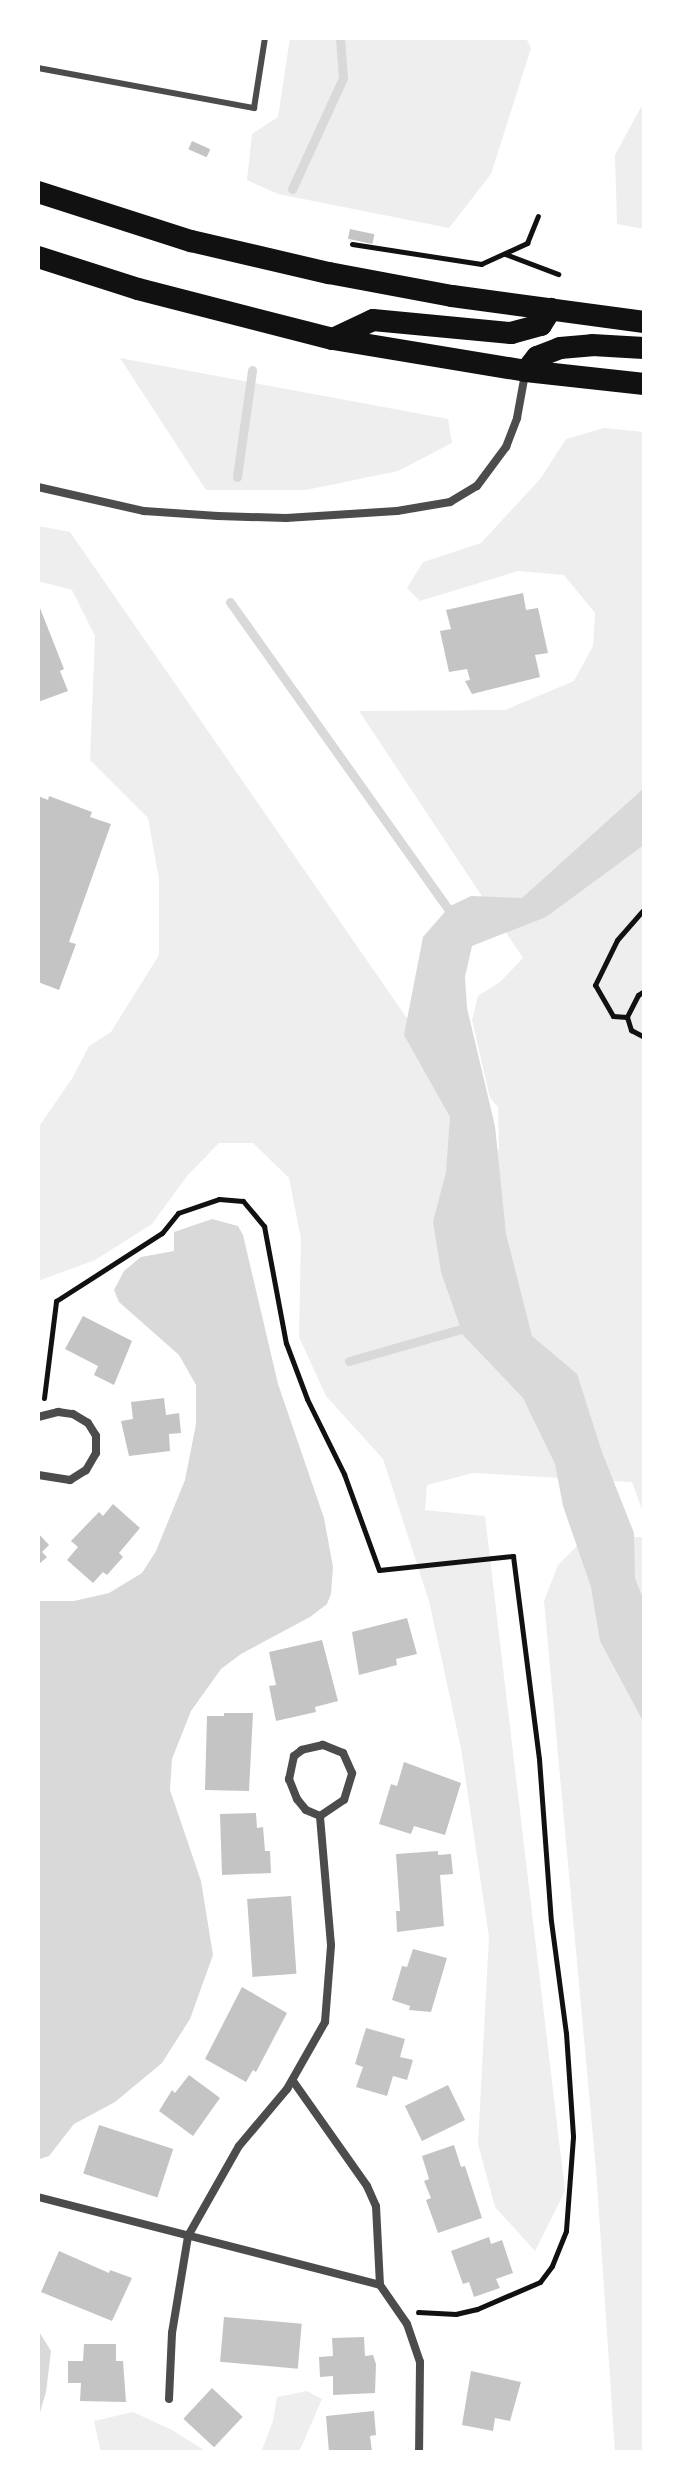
<!DOCTYPE html>
<html>
<head>
<meta charset="utf-8">
<style>
  body { margin:0 }
  #map { position:relative; width:682px; height:2490px; overflow:hidden; background:#fff; font-family:Figtree,sans-serif }
  div>[style] { position:absolute }
  [style*='--x'] { left:calc(var(--x)*1px); top:calc(var(--y)*1px); width:calc(var(--w)*1px); rotate:calc(var(--a)*1deg) }
  .green>* { inset:0; background:#eee }
  .water>* { inset:0; background:#d9d9d9 }
  .stream>* { height:9px; margin:-4.5px; padding:0 4.5px; transform-origin:4.5px; border-radius:4.5px; background:#d9d9d9 }
  .building>* { inset:0; background:#c4c4c4; transform-origin:0 0 }
  .path>* { height:5px; margin:-2.5px; padding:0 2.5px; transform-origin:2.5px; border-radius:2.5px; background:#111 }
  .service>* { height:6px; margin:-3px; padding:0 3px; transform-origin:3px; border-radius:3px; background:#4c4c4c }
  .minor>* { height:8px; margin:-4px; padding:0 4px; transform-origin:4px; border-radius:4px; background:#4c4c4c }
  .trunk>* { height:22px; margin:-11px; padding:0 11px; transform-origin:11px; border-radius:11px; background:#111 }
  span { translate:-50% -50%; white-space:nowrap; text-align:center; line-height:1.15; -webkit-text-stroke:8px #fff; paint-order:stroke }
  .frame { position:absolute; inset:0; border:40px solid #fff; pointer-events:none }
</style>
</head>
<body>
<div id="map">
  <div class="green">
    <div style="clip-path:polygon(290px 38px,526px 38px,531px 48px,491px 174px,449px 228px,278px 194px,247px 180px,252px 134px,278px 117px)"></div>
    <div style="clip-path:polygon(641px 107px,644px 107px,644px 229px,617px 224px,615px 155px)"></div>
    <div style="clip-path:polygon(120px 358px,448px 419px,452px 443px,398px 471px,306px 490px,206px 490px)"></div>
    <div style="clip-path:polygon(604px 428px,644px 432px,644px 1515px,632px 1482px,473px 1473px,427px 1485px,425px 1510px,485px 1516px,565px 2191px,535px 2251px,495px 2207px,478px 2144px,489px 1937px,461px 1748px,429px 1601px,383px 1459px,326px 1396px,299px 1337px,301px 1239px,289px 1178px,253px 1143px,219px 1143px,187px 1176px,152px 1224px,95px 1260px,38px 1281px,38px 1128px,73px 1077px,89px 1046px,111px 1032px,159px 955px,159px 879px,148px 818px,90px 760px,95px 636px,72px 590px,38px 581px,38px 526px,70px 532px,499px 1151px,498px 1107px,490px 1098px,472px 1020px,478px 996px,500px 982px,523px 958px,359px 711px,505px 710px,574px 681px,593px 646px,595px 613px,564px 575px,518px 571px,420px 601px,407px 588px,423px 562px,481px 543px,541px 478px,566px 439px)"></div>
    <div style="clip-path:polygon(586px 1537px,644px 1537px,644px 2452px,615px 2452px,596px 2170px,544px 1601px,558px 1565px)"></div>
    <div style="clip-path:polygon(307px 2391px,322px 2399px,299px 2452px,261px 2452px,273px 2421px,277px 2397px)"></div>
    <div style="clip-path:polygon(133px 2412px,172px 2430px,207px 2452px,101px 2452px,94px 2421px)"></div>
  </div>
  <div class="water">
    <div style="clip-path:polygon(644px 788px,644px 845px,546px 917px,472px 946px,465px 977px,467px 1008px,495px 1126px,506px 1234px,532px 1336px,577px 1374px,602px 1452px,634px 1533px,635px 1578px,644px 1601px,644px 1723px,600px 1641px,591px 1587px,563px 1506px,555px 1464px,523px 1398px,463px 1335px,441px 1272px,433px 1222px,446px 1172px,450px 1117px,404px 1035px,423px 937px,450px 906px,471px 896px,522px 898px)"></div>
    <div style="clip-path:polygon(212px 1219px,238px 1226px,243px 1235px,278px 1384px,324px 1518px,333px 1567px,331px 1594px,327px 1604px,310px 1617px,241px 1654px,221px 1669px,191px 1711px,172px 1759px,170px 1790px,201px 1881px,213px 1955px,190px 2019px,162px 2063px,115px 2102px,74px 2124px,49px 2156px,40px 2159px,38px 1601px,74px 1601px,109px 1593px,142px 1573px,156px 1551px,185px 1480px,196px 1424px,196px 1385px,179px 1355px,119px 1302px,114px 1290px,124px 1271px,141px 1257px,174px 1251px,174px 1232px)"></div>
    <div style="clip-path:polygon(38px 2330px,51px 2351px,46px 2392px,38px 2419px)"></div>
  </div>
  <div class="stream">
    <div style="--x:292;--y:189;--w:122;--a:-65.3"></div>
    <div style="--x:343;--y:78;--w:40;--a:-94.3"></div>
    <div style="--x:237;--y:477;--w:108;--a:-82"></div>
    <div style="--x:230;--y:602;--w:389;--a:54.6"></div>
    <div style="--x:349;--y:1361;--w:128;--a:-15.9"></div>
  </div>
  <div class="building">
    <div style="left:192px;top:141px;width:20px;height:9px;rotate:24deg"></div>
    <div style="left:350px;top:229px;width:25px;height:10px;rotate:12deg"></div>
    <div style="clip-path:polygon(523px 593px,526px 610px,538px 608px,548px 653px,535px 655px,540px 677px,472px 694px,465px 681px,470px 680px,467px 669px,449px 672px,440px 631px,451px 629px,446px 610px)"></div>
    <div style="clip-path:polygon(38px 603px,64px 669px,60px 671px,68px 691px,38px 702px)"></div>
    <div style="clip-path:polygon(38px 796px,48px 800px,49px 796px,92px 812px,90px 817px,111px 824px,69px 942px,76px 944px,59px 990px,38px 982px)"></div>
    <div style="clip-path:polygon(83px 1316px,132px 1341px,114px 1385px,94px 1375px,98px 1366px,65px 1349px)"></div>
    <div style="clip-path:polygon(164px 1398px,166px 1415px,179px 1413px,181px 1433px,169px 1434px,170px 1451px,129px 1456px,121px 1421px,133px 1419px,131px 1402px)"></div>
    <div style="clip-path:polygon(113px 1504px,140px 1528px,119px 1553px,123px 1557px,107px 1575px,103px 1572px,93px 1583px,67px 1560px,78px 1547px,71px 1541px,99px 1512px,103px 1516px)"></div>
    <div style="clip-path:polygon(38px 1533px,49px 1545px,42px 1552px,47px 1557px,38px 1565px)"></div>
    <div style="clip-path:polygon(407px 1618px,417px 1654px,396px 1659px,397px 1665px,359px 1675px,352px 1632px)"></div>
    <div style="clip-path:polygon(322px 1640px,338px 1701px,315px 1707px,316px 1712px,276px 1721px,269px 1686px,276px 1685px,269px 1652px)"></div>
    <div style="clip-path:polygon(224px 1713px,253px 1713px,249px 1791px,205px 1790px,207px 1716px,224px 1716px)"></div>
    <div style="clip-path:polygon(404px 1762px,461px 1783px,445px 1835px,414px 1826px,411px 1834px,379px 1824px,391px 1784px,397px 1786px)"></div>
    <div style="clip-path:polygon(256px 1813px,257px 1828px,263px 1827px,265px 1851px,270px 1851px,271px 1873px,222px 1875px,220px 1814px)"></div>
    <div style="clip-path:polygon(438px 1851px,438px 1855px,451px 1854px,453px 1874px,440px 1875px,444px 1926px,397px 1932px,396px 1911px,400px 1911px,396px 1854px)"></div>
    <div style="left:291px;top:1896px;width:78px;height:44px;rotate:86deg"></div>
    <div style="clip-path:polygon(413px 1949px,447px 1958px,431px 2012px,409px 2010px,410px 2006px,392px 2000px,402px 1966px,407px 1967px)"></div>
    <div style="clip-path:polygon(242px 1987px,287px 2013px,256px 2072px,253px 2070px,246px 2082px,205px 2059px)"></div>
    <div style="clip-path:polygon(366px 2028px,405px 2039px,400px 2057px,413px 2060px,407px 2080px,393px 2076px,387px 2096px,356px 2087px,363px 2067px,355px 2064px)"></div>
    <div style="clip-path:polygon(189px 2075px,220px 2098px,193px 2136px,159px 2111px,172px 2090px,175px 2093px)"></div>
    <div style="left:448px;top:2085px;width:39px;height:48px;rotate:64deg"></div>
    <div style="left:99px;top:2125px;width:78px;height:51px;rotate:18deg"></div>
    <div style="clip-path:polygon(454px 2145px,461px 2167px,465px 2166px,482px 2218px,438px 2233px,426px 2200px,431px 2198px,424px 2181px,429px 2179px,422px 2156px)"></div>
    <div style="clip-path:polygon(489px 2237px,491px 2244px,502px 2240px,513px 2273px,496px 2279px,500px 2288px,474px 2297px,469px 2282px,463px 2284px,451px 2251px)"></div>
    <div style="clip-path:polygon(59px 2251px,109px 2273px,110px 2270px,132px 2278px,112px 2321px,41px 2292px)"></div>
    <div style="left:224px;top:2317px;width:78px;height:45px;rotate:5deg"></div>
    <div style="clip-path:polygon(364px 2337px,365px 2356px,373px 2355px,376px 2364px,375px 2393px,333px 2395px,333px 2376px,320px 2377px,319px 2357px,333px 2356px,332px 2338px)"></div>
    <div style="clip-path:polygon(84px 2344px,116px 2344px,116px 2361px,123px 2361px,126px 2402px,80px 2401px,81px 2383px,68px 2383px,68px 2361px,83px 2361px)"></div>
    <div style="clip-path:polygon(471px 2371px,521px 2382px,510px 2421px,495px 2418px,493px 2431px,462px 2425px)"></div>
    <div style="left:212px;top:2388px;width:42px;height:42px;rotate:43deg"></div>
    <div style="clip-path:polygon(374px 2411px,376px 2435px,370px 2436px,372px 2452px,329px 2452px,326px 2416px)"></div>
  </div>
  <div class="path">
    <div style="--x:352;--y:244;--w:131;--a:8.8"></div>
    <div style="--x:481;--y:264;--w:51;--a:-24.5"></div>
    <div style="--x:527;--y:243;--w:29;--a:-68"></div>
    <div style="--x:505;--y:254;--w:57;--a:20.7"></div>
    <div style="--x:644;--y:991;--w:7;--a:146"></div>
    <div style="--x:638;--y:995;--w:25;--a:117"></div>
    <div style="--x:627;--y:1017;--w:14;--a:73"></div>
    <div style="--x:631;--y:1030;--w:15;--a:28"></div>
    <div style="--x:627;--y:1017;--w:14;--a:-176"></div>
    <div style="--x:613;--y:1016;--w:36;--a:-120"></div>
    <div style="--x:595;--y:985;--w:50;--a:-63.9"></div>
    <div style="--x:617;--y:940;--w:41;--a:-48.9"></div>
    <div style="--x:44;--y:1398;--w:98;--a:-82.9"></div>
    <div style="--x:56;--y:1301;--w:126;--a:-32.7"></div>
    <div style="--x:162;--y:1233;--w:26;--a:-51"></div>
    <div style="--x:178;--y:1213;--w:43;--a:-18.9"></div>
    <div style="--x:219;--y:1199;--w:24;--a:5"></div>
    <div style="--x:243;--y:1201;--w:33;--a:50"></div>
    <div style="--x:264;--y:1226;--w:119;--a:79.4"></div>
    <div style="--x:286;--y:1343;--w:60;--a:69.4"></div>
    <div style="--x:307;--y:1399;--w:84;--a:63.7"></div>
    <div style="--x:344;--y:1474;--w:102;--a:70"></div>
    <div style="--x:379;--y:1570;--w:135;--a:-6"></div>
    <div style="--x:513;--y:1556;--w:205;--a:82.7"></div>
    <div style="--x:539;--y:1759;--w:162;--a:85.8"></div>
    <div style="--x:551;--y:1921;--w:113;--a:82.4"></div>
    <div style="--x:566;--y:2033;--w:104;--a:86.1"></div>
    <div style="--x:573;--y:2137;--w:94;--a:94.3"></div>
    <div style="--x:566;--y:2231;--w:38;--a:112"></div>
    <div style="--x:552;--y:2266;--w:20;--a:127"></div>
    <div style="--x:540;--y:2282;--w:69;--a:156.8"></div>
    <div style="--x:477;--y:2309;--w:22;--a:167"></div>
    <div style="--x:456;--y:2314;--w:38;--a:-177"></div>
  </div>
  <div class="service">
    <div style="--x:38;--y:68;--w:220;--a:10.5"></div>
    <div style="--x:254;--y:108;--w:71;--a:-81.1"></div>
  </div>
  <div class="minor">
    <div style="--x:38;--y:487;--w:109;--a:12.8"></div>
    <div style="--x:144;--y:511;--w:74;--a:3.9"></div>
    <div style="--x:218;--y:516;--w:68;--a:1.7"></div>
    <div style="--x:286;--y:518;--w:111;--a:-3.6"></div>
    <div style="--x:397;--y:511;--w:54;--a:-9.6"></div>
    <div style="--x:450;--y:502;--w:31;--a:-31"></div>
    <div style="--x:477;--y:486;--w:49;--a:-53.4"></div>
    <div style="--x:506;--y:447;--w:31;--a:-69"></div>
    <div style="--x:517;--y:418;--w:45;--a:-79.7"></div>
    <div style="--x:38;--y:1417;--w:21;--a:-14"></div>
    <div style="--x:58;--y:1412;--w:15;--a:8"></div>
    <div style="--x:73;--y:1414;--w:17;--a:31"></div>
    <div style="--x:88;--y:1423;--w:15;--a:58"></div>
    <div style="--x:96;--y:1436;--w:17;--a:90"></div>
    <div style="--x:96;--y:1453;--w:20;--a:120"></div>
    <div style="--x:86;--y:1470;--w:19;--a:148"></div>
    <div style="--x:70;--y:1480;--w:32;--a:-171"></div>
    <div style="--x:293;--y:2081;--w:128;--a:54.8"></div>
    <div style="--x:367;--y:2186;--w:22;--a:66"></div>
    <div style="--x:376;--y:2206;--w:79;--a:87.1"></div>
    <div style="--x:38;--y:2197;--w:353;--a:14.4"></div>
    <div style="--x:380;--y:2285;--w:47;--a:55.3"></div>
    <div style="--x:407;--y:2324;--w:40;--a:71.1"></div>
    <div style="--x:420;--y:2362;--w:90;--a:90.6"></div>
    <div style="--x:169;--y:2399;--w:66;--a:-87.4"></div>
    <div style="--x:172;--y:2333;--w:98;--a:-80.6"></div>
    <div style="--x:188;--y:2236;--w:103;--a:-60.5"></div>
    <div style="--x:239;--y:2146;--w:75;--a:-49.9"></div>
    <div style="--x:287;--y:2089;--w:77;--a:-60.4"></div>
    <div style="--x:325;--y:2022;--w:77;--a:-85.5"></div>
    <div style="--x:331;--y:1945;--w:129;--a:-94.9"></div>
    <div style="--x:320;--y:1816;--w:29;--a:-34"></div>
    <div style="--x:344;--y:1800;--w:28;--a:-73"></div>
    <div style="--x:352;--y:1773;--w:22;--a:-114"></div>
    <div style="--x:343;--y:1753;--w:22;--a:-158"></div>
    <div style="--x:323;--y:1745;--w:22;--a:167"></div>
    <div style="--x:302;--y:1750;--w:10;--a:143"></div>
    <div style="--x:294;--y:1756;--w:24;--a:102"></div>
    <div style="--x:289;--y:1779;--w:22;--a:68"></div>
    <div style="--x:297;--y:1799;--w:14;--a:51"></div>
    <div style="--x:306;--y:1810;--w:15;--a:23"></div>
  </div>
  <div class="trunk">
    <div style="--x:38;--y:192;--w:161;--a:17.8"></div>
    <div style="--x:191;--y:241;--w:142;--a:13.1"></div>
    <div style="--x:329;--y:273;--w:125;--a:10.6"></div>
    <div style="--x:452;--y:296;--w:194;--a:7.7"></div>
    <div style="--x:38;--y:257;--w:105;--a:17.7"></div>
    <div style="--x:138;--y:289;--w:201;--a:14.4"></div>
    <div style="--x:333;--y:339;--w:196;--a:9.4"></div>
    <div style="--x:526;--y:371;--w:119;--a:6.3"></div>
    <div style="--x:333;--y:339;--w:44;--a:-25.4"></div>
    <div style="--x:373;--y:320;--w:139;--a:5.4"></div>
    <div style="--x:511;--y:333;--w:31;--a:-15"></div>
    <div style="--x:541;--y:325;--w:19;--a:-58"></div>
    <div style="--x:526;--y:371;--w:18;--a:-52"></div>
    <div style="--x:537;--y:357;--w:25;--a:-21"></div>
    <div style="--x:560;--y:348;--w:32;--a:-5"></div>
    <div style="--x:592;--y:345;--w:52;--a:3.3"></div>
  </div>
  <div class="frame"></div>
</div>
</body>
</html>
